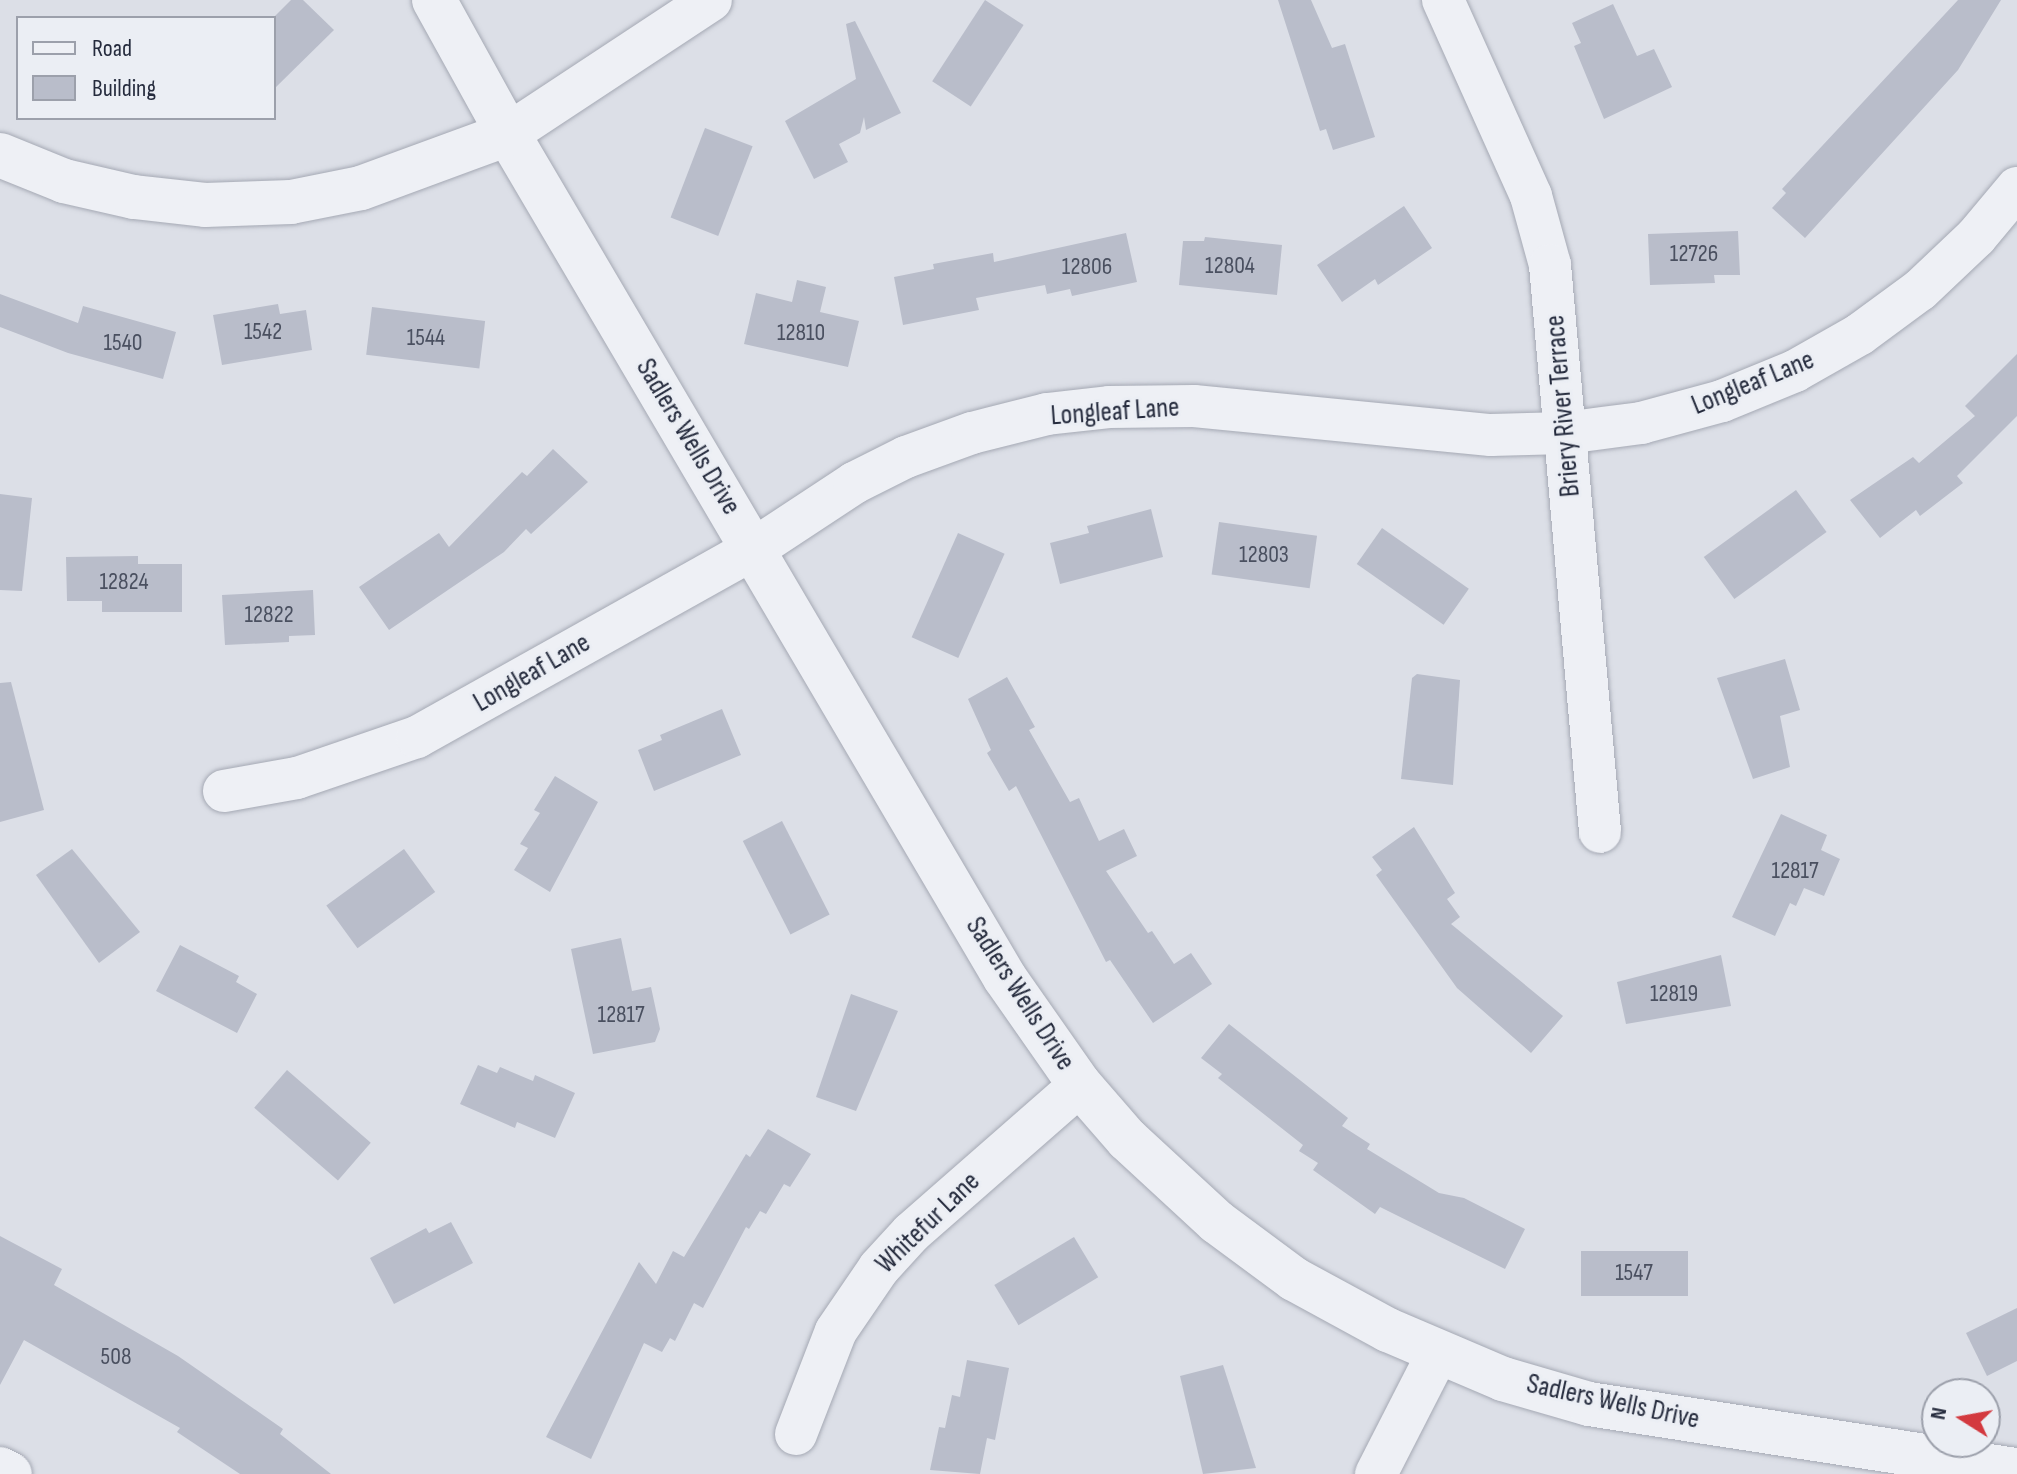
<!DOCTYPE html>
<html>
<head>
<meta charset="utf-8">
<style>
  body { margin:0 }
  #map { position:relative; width:2017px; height:1474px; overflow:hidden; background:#dcdfe7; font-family:"Sofia Sans Condensed",sans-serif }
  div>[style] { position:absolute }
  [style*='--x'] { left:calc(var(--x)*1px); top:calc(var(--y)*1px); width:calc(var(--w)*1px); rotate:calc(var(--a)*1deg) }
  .building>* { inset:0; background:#b9bdca; transform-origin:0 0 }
  .roads { filter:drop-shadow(0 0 2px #a5a9b4) drop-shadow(0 0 2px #a5a9b4) }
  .minor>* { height:42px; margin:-21px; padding:0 21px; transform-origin:21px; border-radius:21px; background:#eef0f5 }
  .tertiary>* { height:44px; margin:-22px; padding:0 22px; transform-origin:22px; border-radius:22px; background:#eef0f5 }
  span { translate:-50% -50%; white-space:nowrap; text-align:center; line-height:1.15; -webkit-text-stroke:6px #ebeef4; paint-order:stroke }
  .number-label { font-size:24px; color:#4a5060 }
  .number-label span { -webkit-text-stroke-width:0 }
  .street-label { font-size:28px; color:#252b3d }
  .legend { position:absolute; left:16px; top:16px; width:260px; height:104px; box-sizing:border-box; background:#ebeef4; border:2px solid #9ca0ab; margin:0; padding:10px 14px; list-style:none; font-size:24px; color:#252b3d }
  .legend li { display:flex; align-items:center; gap:16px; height:40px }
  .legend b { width:40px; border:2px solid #9ca0ab }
  .north { position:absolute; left:1921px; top:1378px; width:80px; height:80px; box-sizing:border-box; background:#ebeef4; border:2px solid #9ca0ab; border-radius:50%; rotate:281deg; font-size:22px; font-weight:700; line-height:32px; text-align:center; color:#252b3d }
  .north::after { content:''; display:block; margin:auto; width:28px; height:36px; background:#d3393f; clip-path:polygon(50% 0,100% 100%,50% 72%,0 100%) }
</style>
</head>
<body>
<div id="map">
  <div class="building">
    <div style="clip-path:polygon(291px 0,303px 0,334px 30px,274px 89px,274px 17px)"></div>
    <div style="left:985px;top:0;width:46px;height:97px;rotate:33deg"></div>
    <div style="clip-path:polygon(1278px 0,1311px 0,1332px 48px,1345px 44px,1375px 137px,1333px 150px,1326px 129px,1320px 131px)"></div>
    <div style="clip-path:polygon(1958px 0,2001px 0,1958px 70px,1805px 238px,1772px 208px,1786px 193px,1782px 189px)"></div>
    <div style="clip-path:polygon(1613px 4px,1637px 56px,1654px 49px,1672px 87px,1604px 119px,1574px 46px,1581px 43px,1572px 23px)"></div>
    <div style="clip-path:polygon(855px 21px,901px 113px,866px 130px,864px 117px,860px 133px,839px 144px,848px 162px,814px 179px,785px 121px,856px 79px,846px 24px)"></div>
    <div style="left:705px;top:128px;width:51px;height:96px;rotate:21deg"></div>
    <div style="clip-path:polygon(1404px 206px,1432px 248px,1378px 285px,1375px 279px,1342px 302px,1317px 265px)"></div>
    <div style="clip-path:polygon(1738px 231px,1740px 275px,1714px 275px,1715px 283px,1650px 285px,1648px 234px)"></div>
    <div style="clip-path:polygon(1126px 233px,1137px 282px,1072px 296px,1070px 289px,1047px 294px,1045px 285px,976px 298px,979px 310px,903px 325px,894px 277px,934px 269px,933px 264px,993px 253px,994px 262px)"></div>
    <div style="clip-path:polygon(1205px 237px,1282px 245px,1277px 295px,1179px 285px,1183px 241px,1204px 241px)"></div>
    <div style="clip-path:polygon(797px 280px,826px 287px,820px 312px,859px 321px,848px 367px,744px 344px,756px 293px,792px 302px)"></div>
    <div style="clip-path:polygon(0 294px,78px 323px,83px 306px,176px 332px,163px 379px,68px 353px,0 327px)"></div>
    <div style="clip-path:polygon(278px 304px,280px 314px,306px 310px,312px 350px,222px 365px,213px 315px)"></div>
    <div style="left:372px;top:307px;width:114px;height:48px;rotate:7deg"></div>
    <div style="clip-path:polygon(2017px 354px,2017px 416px,1957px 476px,1963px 483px,1920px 516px,1916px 510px,1880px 538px,1850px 500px,1913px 457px,1919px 463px,1975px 416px,1965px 406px)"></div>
    <div style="clip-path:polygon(553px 449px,588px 482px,531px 534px,526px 529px,504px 552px,389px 630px,359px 587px,439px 533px,449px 547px,522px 472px,527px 476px)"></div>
    <div style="left:1796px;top:490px;width:52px;height:114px;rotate:54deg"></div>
    <div style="clip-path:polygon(0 494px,32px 498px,22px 591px,0 590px)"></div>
    <div style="clip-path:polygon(1151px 509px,1163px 557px,1060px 584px,1050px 543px,1089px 533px,1087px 526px)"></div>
    <div style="left:1219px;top:522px;width:99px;height:53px;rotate:8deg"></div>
    <div style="left:1382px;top:528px;width:106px;height:44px;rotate:35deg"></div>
    <div style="left:958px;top:533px;width:51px;height:114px;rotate:24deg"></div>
    <div style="clip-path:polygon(138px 556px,138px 564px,182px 564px,182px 612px,102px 612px,102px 601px,67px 601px,66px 557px)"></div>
    <div style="clip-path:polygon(313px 590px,315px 635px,289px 636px,289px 642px,225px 645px,222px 595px)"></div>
    <div style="clip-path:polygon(1785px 659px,1800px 710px,1780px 716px,1790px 767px,1753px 779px,1717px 678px)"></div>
    <div style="clip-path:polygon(1417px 674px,1460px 680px,1453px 785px,1401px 779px,1412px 678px)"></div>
    <div style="clip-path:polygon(1007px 677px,1035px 727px,1029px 730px,1070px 802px,1079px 798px,1099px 841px,1124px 829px,1137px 856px,1106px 871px,1148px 933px,1152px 931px,1174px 964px,1191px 953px,1212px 984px,1153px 1023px,1110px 960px,1106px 962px,1016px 786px,1009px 791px,987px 753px,991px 750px,968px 699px)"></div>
    <div style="clip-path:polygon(11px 682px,44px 810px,0 822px,0 683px)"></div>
    <div style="clip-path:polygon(722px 709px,741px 755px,654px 791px,638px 750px,662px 740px,660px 735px)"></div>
    <div style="clip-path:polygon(555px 776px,598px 802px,550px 892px,514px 870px,528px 848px,520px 844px,540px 813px,534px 810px)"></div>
    <div style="clip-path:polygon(1781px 814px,1827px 835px,1821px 850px,1840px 859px,1824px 896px,1804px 888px,1796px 906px,1790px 903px,1775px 936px,1732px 917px)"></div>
    <div style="left:782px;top:821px;width:105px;height:44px;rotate:63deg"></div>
    <div style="clip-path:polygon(1414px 827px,1455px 893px,1447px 899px,1460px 917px,1451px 924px,1563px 1016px,1531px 1053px,1457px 988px,1376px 875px,1382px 870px,1372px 857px)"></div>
    <div style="clip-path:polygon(72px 849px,140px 932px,99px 963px,36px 875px)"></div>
    <div style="left:404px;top:849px;width:53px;height:96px;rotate:54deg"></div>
    <div style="clip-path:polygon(621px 938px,632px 991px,651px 987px,660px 1029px,655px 1042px,593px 1054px,571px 949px)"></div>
    <div style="clip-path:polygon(180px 945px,239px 976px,236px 982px,257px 994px,237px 1033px,156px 991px)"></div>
    <div style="clip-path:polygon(1721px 955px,1731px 1006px,1626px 1024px,1617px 982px)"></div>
    <div style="clip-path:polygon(851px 994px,898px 1011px,856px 1111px,816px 1097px)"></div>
    <div style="clip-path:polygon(1229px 1024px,1348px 1118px,1342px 1126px,1370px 1144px,1367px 1149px,1439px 1193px,1464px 1198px,1525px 1229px,1505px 1269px,1380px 1207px,1375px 1214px,1313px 1170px,1318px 1163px,1299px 1151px,1303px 1145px,1218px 1078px,1222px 1074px,1201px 1058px)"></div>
    <div style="clip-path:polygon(478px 1065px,497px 1073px,500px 1067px,533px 1081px,535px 1075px,575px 1093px,555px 1138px,517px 1122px,515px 1128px,460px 1104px)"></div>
    <div style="left:287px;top:1070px;width:111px;height:50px;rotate:41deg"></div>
    <div style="clip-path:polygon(768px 1129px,811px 1154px,790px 1187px,784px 1184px,766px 1214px,760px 1211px,749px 1229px,746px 1227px,703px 1308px,694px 1303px,675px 1341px,670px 1338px,662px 1352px,644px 1343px,591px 1459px,546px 1437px,639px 1262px,656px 1284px,673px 1251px,684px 1257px,746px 1154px,750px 1157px)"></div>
    <div style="clip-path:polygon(451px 1222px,473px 1263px,394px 1304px,370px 1258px,426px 1228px,429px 1233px)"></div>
    <div style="clip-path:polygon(0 1236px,62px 1269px,54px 1285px,178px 1356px,283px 1429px,280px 1434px,331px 1474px,240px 1474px,177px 1432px,180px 1428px,24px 1340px,0 1385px)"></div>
    <div style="left:1074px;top:1237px;width:47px;height:93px;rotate:59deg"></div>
    <div style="left:1581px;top:1251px;width:107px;height:45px"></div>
    <div style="clip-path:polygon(2017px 1308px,2017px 1361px,1987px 1376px,1966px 1333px)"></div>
    <div style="clip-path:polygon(967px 1360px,1009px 1368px,995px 1440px,987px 1438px,980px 1474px,930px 1470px,939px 1427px,945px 1428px,952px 1395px,960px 1397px)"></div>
    <div style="clip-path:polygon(1223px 1365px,1256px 1468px,1203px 1474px,1180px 1376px)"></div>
  </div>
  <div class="roads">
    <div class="minor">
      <div style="--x:1443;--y:0;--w:215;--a:65.8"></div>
      <div style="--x:1531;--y:196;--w:72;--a:74.6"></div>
      <div style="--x:1550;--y:265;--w:569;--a:84.96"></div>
      <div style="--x:508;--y:134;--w:243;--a:-33.4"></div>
      <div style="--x:224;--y:791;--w:74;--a:-10.1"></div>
      <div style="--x:297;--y:778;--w:127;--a:-18.9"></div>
      <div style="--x:417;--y:737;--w:386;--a:-29.2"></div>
      <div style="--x:754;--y:549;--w:120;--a:-33.4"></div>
      <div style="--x:854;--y:483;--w:58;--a:-26.6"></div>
      <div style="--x:906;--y:457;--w:70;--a:-20"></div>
      <div style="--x:972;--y:433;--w:77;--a:-14.2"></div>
      <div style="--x:1047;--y:414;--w:62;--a:-6.4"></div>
      <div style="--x:1109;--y:407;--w:85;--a:-0.7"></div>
      <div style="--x:1194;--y:406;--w:298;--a:5.6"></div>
      <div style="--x:1491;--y:435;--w:74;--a:-1.5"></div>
      <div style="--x:1565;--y:433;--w:77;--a:-7.5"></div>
      <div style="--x:1641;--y:423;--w:84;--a:-15.2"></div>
      <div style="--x:1722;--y:401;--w:79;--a:-22.3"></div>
      <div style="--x:1795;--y:371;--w:75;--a:-29.6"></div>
      <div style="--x:1860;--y:334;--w:74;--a:-36.3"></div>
      <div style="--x:1920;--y:290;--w:77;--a:-43.4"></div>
      <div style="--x:1976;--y:237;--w:64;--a:-50.1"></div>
      <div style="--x:796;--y:1434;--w:110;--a:-68.8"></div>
      <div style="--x:836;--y:1331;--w:76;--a:-55.7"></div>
      <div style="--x:879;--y:1268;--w:47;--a:-47.6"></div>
      <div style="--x:911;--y:1233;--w:225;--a:-41.2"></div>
      <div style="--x:1376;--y:1474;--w:136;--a:-62.9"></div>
    </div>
    <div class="tertiary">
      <div style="--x:434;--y:0;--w:153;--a:61.1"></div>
      <div style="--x:508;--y:134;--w:979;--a:59.51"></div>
      <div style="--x:1005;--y:978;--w:131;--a:55"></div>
      <div style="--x:1080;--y:1085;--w:72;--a:49"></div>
      <div style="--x:1127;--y:1139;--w:122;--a:42.7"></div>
      <div style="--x:1217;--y:1222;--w:96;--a:36.5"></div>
      <div style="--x:1294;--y:1279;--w:107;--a:28.5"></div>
      <div style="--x:1388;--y:1330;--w:125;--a:23.1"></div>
      <div style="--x:1503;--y:1379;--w:90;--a:16.2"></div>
      <div style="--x:1589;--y:1404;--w:433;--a:8.8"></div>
      <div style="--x:0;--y:155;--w:69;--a:22.1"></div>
      <div style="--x:64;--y:181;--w:72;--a:12.9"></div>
      <div style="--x:134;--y:197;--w:71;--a:6.4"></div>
      <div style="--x:205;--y:205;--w:86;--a:-2"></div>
      <div style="--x:291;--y:202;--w:71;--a:-11.3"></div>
      <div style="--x:361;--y:188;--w:157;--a:-20.2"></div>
      <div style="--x:0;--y:1469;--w:11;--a:27"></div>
    </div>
  </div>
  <div class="number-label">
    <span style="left:1694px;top:254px">12726</span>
    <span style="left:1230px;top:266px">12804</span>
    <span style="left:1087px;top:267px">12806</span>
    <span style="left:263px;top:332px">1542</span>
    <span style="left:801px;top:333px">12810</span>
    <span style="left:426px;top:338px">1544</span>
    <span style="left:123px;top:343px">1540</span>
    <span style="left:1264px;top:555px">12803</span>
    <span style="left:124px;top:582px">12824</span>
    <span style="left:269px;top:615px">12822</span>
    <span style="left:1795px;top:871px">12817</span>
    <span style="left:1674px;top:994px">12819</span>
    <span style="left:621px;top:1015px">12817</span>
    <span style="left:1634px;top:1273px">1547</span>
    <span style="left:116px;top:1357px">508</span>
  </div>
  <div class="street-label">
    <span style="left:1753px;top:383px;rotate:-22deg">Longleaf Lane</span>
    <span style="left:1563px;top:406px;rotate:-95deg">Briery River Terrace</span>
    <span style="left:1115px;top:412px;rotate:-4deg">Longleaf Lane</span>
    <span style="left:688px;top:437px;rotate:59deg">Sadlers Wells Drive</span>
    <span style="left:532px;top:673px;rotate:-30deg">Longleaf Lane</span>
    <span style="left:1020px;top:994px;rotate:57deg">Sadlers Wells Drive</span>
    <span style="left:928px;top:1223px;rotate:-44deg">Whitefur Lane</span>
    <span style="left:1613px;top:1402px;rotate:12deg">Sadlers Wells Drive</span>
  </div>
  <ul class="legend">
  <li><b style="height:10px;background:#eef0f5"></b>Road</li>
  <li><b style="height:22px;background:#b9bdca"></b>Building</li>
  </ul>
  <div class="north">N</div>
</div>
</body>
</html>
